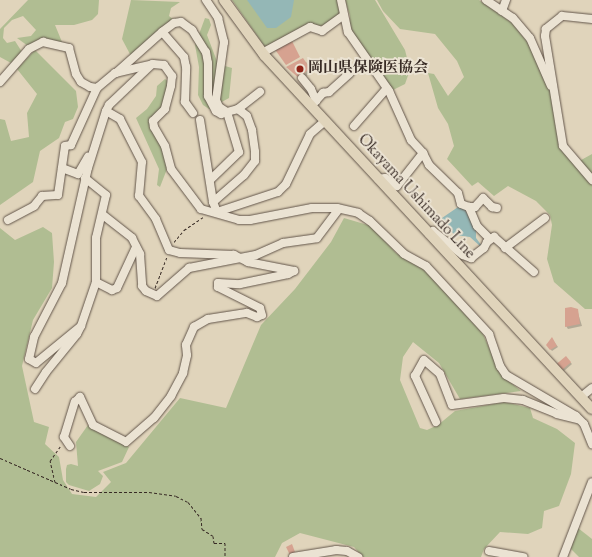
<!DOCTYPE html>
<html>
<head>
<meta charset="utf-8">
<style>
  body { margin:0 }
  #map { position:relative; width:592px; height:557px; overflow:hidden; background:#e0d4bb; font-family:"Sorts Mill Goudy","Noto Serif JP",serif }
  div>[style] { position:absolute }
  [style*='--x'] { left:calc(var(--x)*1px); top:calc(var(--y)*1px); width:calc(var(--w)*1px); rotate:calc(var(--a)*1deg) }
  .green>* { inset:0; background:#b0bd92 }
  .water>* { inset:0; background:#94b7b6 }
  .shadow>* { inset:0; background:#0003 }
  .building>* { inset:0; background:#d6a290; transform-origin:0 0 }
  .path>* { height:1px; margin-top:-0.5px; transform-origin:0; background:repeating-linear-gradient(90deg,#382b25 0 3px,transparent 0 5px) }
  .roads { filter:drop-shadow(0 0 1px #62554a) drop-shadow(0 0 1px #62554a) }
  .minor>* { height:8px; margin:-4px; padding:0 4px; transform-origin:4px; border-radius:4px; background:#ebe3d3 }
  .major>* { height:10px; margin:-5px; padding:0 5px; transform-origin:5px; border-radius:5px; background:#e0d4bb }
  .dots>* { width:11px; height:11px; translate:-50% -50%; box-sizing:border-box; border:2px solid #ebe3d3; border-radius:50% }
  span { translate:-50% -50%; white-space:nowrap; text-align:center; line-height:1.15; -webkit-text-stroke:4px #ebe3d3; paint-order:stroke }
  .poi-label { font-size:15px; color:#382b25; font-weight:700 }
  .left { translate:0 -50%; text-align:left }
  .street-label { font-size:15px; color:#382b25 }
</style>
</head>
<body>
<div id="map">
  <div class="green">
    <div style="clip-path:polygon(28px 0,99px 0,98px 14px,92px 20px,74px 25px,55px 25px,62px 42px,41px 40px,28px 46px,17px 38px,31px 36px,36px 30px,23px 16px,12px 20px,4px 28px,3px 38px,7px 43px,15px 41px,22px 52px,11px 63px,0 57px,0 29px)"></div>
    <div style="clip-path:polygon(131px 0,180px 2px,171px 8px,169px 16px,174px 20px,163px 26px,131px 56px,122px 39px)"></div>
    <div style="clip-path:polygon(232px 0,339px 0,342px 12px,330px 23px,320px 26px,309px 23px,265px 47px)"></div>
    <div style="clip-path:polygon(345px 0,375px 0,405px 50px,410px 70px,405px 84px,391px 91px,350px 31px,350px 16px)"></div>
    <div style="clip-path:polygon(377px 0,479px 0,512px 23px,528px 43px,554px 98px,557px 133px,574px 164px,592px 154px,592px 309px,585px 309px,554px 282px,547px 259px,552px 225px,550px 215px,536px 201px,508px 186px,494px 196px,478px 182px,472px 186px,447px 159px,454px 146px,448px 124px,438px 108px,428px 73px,434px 74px,448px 96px,464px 77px,457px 61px,435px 34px,400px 29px,383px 11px)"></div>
    <div style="clip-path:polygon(205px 18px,209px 19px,211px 25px,207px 35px,218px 64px,232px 68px,229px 98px,209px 109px,203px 105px,198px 95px,199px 67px,195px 45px)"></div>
    <div style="clip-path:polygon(35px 50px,76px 91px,78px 107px,73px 119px,65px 122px,59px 138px,40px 151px,33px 182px,0 205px,0 119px,5px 120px,11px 141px,29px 137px,27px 113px,37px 94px,17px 69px)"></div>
    <div style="clip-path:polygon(165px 79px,169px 82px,163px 108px,151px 119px,163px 147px,167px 169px,160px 187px,157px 185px,159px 169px,136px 118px,147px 109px,156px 96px,157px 86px)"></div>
    <div style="clip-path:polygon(344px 218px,371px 226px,396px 253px,423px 268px,483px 334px,501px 375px,521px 391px,460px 399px,439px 363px,413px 342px,403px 357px,400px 380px,420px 428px,427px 430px,438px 425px,455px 411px,505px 402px,530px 408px,533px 418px,557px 429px,575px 443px,571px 474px,559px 506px,544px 511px,542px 528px,528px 534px,500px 532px,484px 549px,481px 557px,363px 557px,354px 547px,300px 533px,282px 543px,275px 557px,0 557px,0 228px,15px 240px,43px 227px,52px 233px,54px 262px,52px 288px,33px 320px,22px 366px,34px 422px,49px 427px,45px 444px,59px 457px,63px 480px,72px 494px,96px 497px,111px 482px,103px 472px,126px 463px,180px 398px,226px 408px,261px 325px,295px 289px,331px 242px)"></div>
    <div style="clip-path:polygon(88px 425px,129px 447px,122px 462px,98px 471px,103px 476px,100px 484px,89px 491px,69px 485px,66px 482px,66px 469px,67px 465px,71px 464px,78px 466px,76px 442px)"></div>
    <div style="clip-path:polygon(578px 528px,592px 539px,592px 557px,579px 557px,570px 548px)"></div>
  </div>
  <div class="water">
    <div style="clip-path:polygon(247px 0,294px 0,291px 17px,276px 28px,267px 28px)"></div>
    <div style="clip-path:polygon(461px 205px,464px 207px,476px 230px,476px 238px,482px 246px,481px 247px,470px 237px,455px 235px,441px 223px,442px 218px)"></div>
  </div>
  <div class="shadow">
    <div style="clip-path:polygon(306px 62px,312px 71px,302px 80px,288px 67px)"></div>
    <div style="clip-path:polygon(577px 310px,582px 326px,568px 329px,566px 326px)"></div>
    <div style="clip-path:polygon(552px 339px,558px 347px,552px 351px,547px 345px)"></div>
    <div style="clip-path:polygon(566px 358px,572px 364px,564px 371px,559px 365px)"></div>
  </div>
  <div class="building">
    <div style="clip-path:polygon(291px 39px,300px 57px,286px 65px,274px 48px)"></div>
    <div style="clip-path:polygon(303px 58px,310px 68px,299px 78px,286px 67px)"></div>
    <div style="clip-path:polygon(571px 307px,578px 309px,580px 324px,565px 327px,565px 308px)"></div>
    <div style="clip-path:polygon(552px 337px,557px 346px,550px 350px,546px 345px)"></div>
    <div style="left:566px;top:356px;width:8px;height:12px;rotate:50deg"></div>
    <div style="clip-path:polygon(292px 544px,295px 552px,290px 555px,286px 547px)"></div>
  </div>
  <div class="path">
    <div style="--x:174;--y:242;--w:16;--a:-50"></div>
    <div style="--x:184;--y:230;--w:23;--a:-34"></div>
    <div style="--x:155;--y:288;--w:33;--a:-69"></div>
    <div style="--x:0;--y:458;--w:77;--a:23.6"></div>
    <div style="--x:71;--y:489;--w:13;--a:13"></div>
    <div style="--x:84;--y:492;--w:65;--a:0"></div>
    <div style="--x:149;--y:492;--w:27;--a:8"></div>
    <div style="--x:176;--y:496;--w:13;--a:27"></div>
    <div style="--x:188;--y:502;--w:21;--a:51"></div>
    <div style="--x:201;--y:518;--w:11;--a:85"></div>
    <div style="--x:202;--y:529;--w:13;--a:32"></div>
    <div style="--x:213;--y:536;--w:7;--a:82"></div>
    <div style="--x:214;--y:543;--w:11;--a:0"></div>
    <div style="--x:225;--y:543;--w:14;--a:90"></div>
    <div style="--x:55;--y:482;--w:22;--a:-103"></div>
    <div style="--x:50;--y:461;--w:19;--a:-55"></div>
  </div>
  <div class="roads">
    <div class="minor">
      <div style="--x:206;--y:0;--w:22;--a:56"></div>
      <div style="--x:218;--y:18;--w:25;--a:76"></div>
      <div style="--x:224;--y:42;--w:59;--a:97.9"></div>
      <div style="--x:216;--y:100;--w:8;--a:67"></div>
      <div style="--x:219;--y:107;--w:9;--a:32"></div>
      <div style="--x:227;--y:112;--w:11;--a:-15"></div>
      <div style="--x:238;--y:109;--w:11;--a:38"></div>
      <div style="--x:247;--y:116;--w:15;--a:70"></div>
      <div style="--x:252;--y:130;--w:22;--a:82"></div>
      <div style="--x:255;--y:152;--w:9;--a:90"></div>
      <div style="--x:255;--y:161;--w:18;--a:128"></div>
      <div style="--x:244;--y:175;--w:41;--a:138.9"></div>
      <div style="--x:213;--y:202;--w:11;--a:68"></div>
      <div style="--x:341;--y:0;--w:33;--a:78"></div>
      <div style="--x:348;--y:32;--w:72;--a:55.2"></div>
      <div style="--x:389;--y:91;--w:54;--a:65.8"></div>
      <div style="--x:411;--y:140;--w:18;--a:47"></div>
      <div style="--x:423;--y:153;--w:42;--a:128.2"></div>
      <div style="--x:397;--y:186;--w:14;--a:-146"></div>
      <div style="--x:385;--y:178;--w:7;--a:172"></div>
      <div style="--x:486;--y:0;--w:32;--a:34"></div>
      <div style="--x:513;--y:18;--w:26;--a:50"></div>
      <div style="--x:530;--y:38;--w:52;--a:66.4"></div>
      <div style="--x:502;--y:11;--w:12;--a:-70"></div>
      <div style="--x:592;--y:19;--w:30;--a:-174"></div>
      <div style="--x:562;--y:16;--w:21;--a:141"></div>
      <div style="--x:546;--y:29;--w:7;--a:98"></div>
      <div style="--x:545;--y:36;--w:111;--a:80.7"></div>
      <div style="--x:563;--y:146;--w:45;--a:49.5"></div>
      <div style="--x:262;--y:53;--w:55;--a:-28.4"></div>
      <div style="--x:310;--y:27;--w:13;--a:18"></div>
      <div style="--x:322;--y:31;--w:27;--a:-36"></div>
      <div style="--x:116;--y:73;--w:62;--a:-41.7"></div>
      <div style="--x:302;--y:78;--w:14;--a:51"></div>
      <div style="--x:311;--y:89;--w:13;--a:67"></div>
      <div style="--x:0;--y:82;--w:44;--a:-48.7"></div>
      <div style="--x:29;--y:49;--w:16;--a:-27"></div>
      <div style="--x:43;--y:42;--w:27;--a:13"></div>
      <div style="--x:69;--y:48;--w:27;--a:75"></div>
      <div style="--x:76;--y:74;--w:9;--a:58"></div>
      <div style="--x:81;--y:82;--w:10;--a:29"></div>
      <div style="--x:90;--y:87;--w:7;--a:8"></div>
      <div style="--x:97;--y:88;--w:23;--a:-40"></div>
      <div style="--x:115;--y:73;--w:39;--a:-13"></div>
      <div style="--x:153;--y:64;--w:11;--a:5"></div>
      <div style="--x:164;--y:65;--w:14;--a:54"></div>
      <div style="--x:172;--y:76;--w:10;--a:96"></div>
      <div style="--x:171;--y:86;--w:24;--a:105"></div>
      <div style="--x:165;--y:109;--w:17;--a:135"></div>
      <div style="--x:153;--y:121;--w:6;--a:81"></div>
      <div style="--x:154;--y:127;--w:22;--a:60"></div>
      <div style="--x:165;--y:146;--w:24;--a:75"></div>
      <div style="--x:171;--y:169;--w:50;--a:53.1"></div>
      <div style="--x:201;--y:209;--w:40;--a:16"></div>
      <div style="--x:239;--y:220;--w:11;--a:0"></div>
      <div style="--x:250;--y:220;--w:63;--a:-11"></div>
      <div style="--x:312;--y:208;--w:25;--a:0"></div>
      <div style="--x:337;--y:208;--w:22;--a:13"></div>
      <div style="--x:358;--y:213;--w:14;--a:34"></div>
      <div style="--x:370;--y:221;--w:47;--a:44.1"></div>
      <div style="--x:404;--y:254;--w:25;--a:29"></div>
      <div style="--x:426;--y:266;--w:93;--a:47.2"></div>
      <div style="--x:489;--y:334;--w:34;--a:71"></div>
      <div style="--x:500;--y:366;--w:11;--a:56"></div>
      <div style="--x:506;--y:375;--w:81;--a:30.4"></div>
      <div style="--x:576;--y:416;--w:11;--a:45"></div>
      <div style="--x:584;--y:424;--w:22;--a:68"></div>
      <div style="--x:311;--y:106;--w:18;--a:-47"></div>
      <div style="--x:323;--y:93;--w:6;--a:-9"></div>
      <div style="--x:329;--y:92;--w:28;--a:-42"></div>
      <div style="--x:238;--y:109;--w:28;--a:-38"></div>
      <div style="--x:193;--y:113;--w:14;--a:-126"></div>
      <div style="--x:185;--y:102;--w:35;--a:-88"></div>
      <div style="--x:186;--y:67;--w:10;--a:-101"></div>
      <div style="--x:184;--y:57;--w:33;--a:-131"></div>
      <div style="--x:162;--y:32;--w:15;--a:-37"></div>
      <div style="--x:174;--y:23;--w:7;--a:-8"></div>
      <div style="--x:181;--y:22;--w:14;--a:36"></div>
      <div style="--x:192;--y:30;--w:26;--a:58"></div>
      <div style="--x:206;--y:52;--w:11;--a:80"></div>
      <div style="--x:208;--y:63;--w:33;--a:90"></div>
      <div style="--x:208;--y:96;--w:17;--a:62"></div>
      <div style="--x:216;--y:111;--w:6;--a:31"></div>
      <div style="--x:221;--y:114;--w:6;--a:-18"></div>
      <div style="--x:227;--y:112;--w:42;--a:73.3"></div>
      <div style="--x:239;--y:152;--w:40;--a:136"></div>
      <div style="--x:200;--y:120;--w:83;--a:81"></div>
      <div style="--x:354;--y:126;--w:50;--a:-49"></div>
      <div style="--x:423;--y:153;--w:13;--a:63"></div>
      <div style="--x:429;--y:165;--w:40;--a:44"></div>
      <div style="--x:458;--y:193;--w:11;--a:75"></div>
      <div style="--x:461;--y:204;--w:9;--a:21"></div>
      <div style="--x:62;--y:168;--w:17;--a:21"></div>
      <div style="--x:78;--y:174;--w:20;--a:-60"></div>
      <div style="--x:217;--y:212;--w:64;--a:-18.2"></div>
      <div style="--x:278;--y:192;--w:11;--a:-45"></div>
      <div style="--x:286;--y:184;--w:55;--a:-64.4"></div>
      <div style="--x:310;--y:134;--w:20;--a:-41"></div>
      <div style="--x:103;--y:215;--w:37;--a:38"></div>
      <div style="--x:132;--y:238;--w:18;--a:63"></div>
      <div style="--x:140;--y:254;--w:32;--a:86"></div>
      <div style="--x:142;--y:286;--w:6;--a:51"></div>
      <div style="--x:146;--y:291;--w:12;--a:24"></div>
      <div style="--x:157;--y:296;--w:43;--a:-41.2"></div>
      <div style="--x:189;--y:268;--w:68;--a:-11"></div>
      <div style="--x:256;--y:255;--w:30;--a:-24"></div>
      <div style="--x:283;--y:243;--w:34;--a:-8"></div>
      <div style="--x:317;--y:238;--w:36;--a:-53"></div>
      <div style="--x:8;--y:220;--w:30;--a:-28"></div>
      <div style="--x:34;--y:206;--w:13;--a:-51"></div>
      <div style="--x:42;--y:196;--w:16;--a:-4"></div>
      <div style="--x:58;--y:195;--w:49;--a:-81.9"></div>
      <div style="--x:65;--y:146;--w:6;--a:-9"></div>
      <div style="--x:71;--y:145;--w:63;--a:-65.5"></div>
      <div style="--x:429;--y:234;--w:5;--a:-37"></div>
      <div style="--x:433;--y:231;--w:38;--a:39"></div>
      <div style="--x:463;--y:255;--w:9;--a:21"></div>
      <div style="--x:471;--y:258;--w:16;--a:-38"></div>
      <div style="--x:484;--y:248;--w:7;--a:-63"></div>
      <div style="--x:487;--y:242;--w:9;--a:-36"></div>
      <div style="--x:494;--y:237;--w:53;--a:41.2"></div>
      <div style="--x:490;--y:239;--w:18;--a:-135"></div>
      <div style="--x:477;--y:226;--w:21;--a:-113"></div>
      <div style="--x:469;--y:207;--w:6;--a:0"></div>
      <div style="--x:475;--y:207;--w:12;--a:-48"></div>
      <div style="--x:483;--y:198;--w:13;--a:45"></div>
      <div style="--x:492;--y:207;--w:5;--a:11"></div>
      <div style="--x:505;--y:248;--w:50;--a:-36.9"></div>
      <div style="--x:96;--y:282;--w:18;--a:27"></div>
      <div style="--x:112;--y:290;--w:5;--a:-22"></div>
      <div style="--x:117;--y:288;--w:45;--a:-65.1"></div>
      <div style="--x:81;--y:326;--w:46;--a:-71.2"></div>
      <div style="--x:96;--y:282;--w:44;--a:-90"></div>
      <div style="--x:96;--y:238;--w:44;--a:-76.9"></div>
      <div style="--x:106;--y:195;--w:27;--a:-141"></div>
      <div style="--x:35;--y:389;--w:20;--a:-57"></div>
      <div style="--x:46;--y:372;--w:49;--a:-50.8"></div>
      <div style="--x:77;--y:334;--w:9;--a:-63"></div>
      <div style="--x:81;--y:326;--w:58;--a:140.6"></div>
      <div style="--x:36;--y:363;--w:8;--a:-150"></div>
      <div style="--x:29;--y:359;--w:23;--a:-77"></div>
      <div style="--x:34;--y:337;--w:61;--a:-62.6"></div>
      <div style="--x:62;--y:283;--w:118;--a:-77.3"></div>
      <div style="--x:88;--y:168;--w:60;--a:-72.5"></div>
      <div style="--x:106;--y:111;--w:7;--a:-63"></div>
      <div style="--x:109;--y:105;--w:59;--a:-43.6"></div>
      <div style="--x:581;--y:397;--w:14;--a:-39"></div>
      <div style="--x:436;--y:422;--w:51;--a:-114.5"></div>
      <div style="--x:415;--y:376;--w:18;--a:-61"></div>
      <div style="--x:424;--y:360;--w:21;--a:41"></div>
      <div style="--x:440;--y:374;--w:33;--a:69"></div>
      <div style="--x:452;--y:405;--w:52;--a:-7.7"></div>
      <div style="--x:504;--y:398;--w:19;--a:6"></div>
      <div style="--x:523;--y:400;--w:37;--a:22"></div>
      <div style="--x:557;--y:414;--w:21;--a:14"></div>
      <div style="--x:70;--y:446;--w:11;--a:-124"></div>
      <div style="--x:64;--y:437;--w:37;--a:-73"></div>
      <div style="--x:75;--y:402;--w:7;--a:-45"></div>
      <div style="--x:80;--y:397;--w:31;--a:65"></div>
      <div style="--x:93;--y:425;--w:37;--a:27"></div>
      <div style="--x:126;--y:442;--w:37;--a:-41"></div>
      <div style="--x:154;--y:418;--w:28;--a:-52"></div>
      <div style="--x:171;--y:396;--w:26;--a:-62"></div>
      <div style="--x:183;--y:373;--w:18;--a:-77"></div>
      <div style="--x:187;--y:355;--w:10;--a:-96"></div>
      <div style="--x:186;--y:345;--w:20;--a:-66"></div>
      <div style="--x:194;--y:327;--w:16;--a:-30"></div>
      <div style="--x:208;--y:319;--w:39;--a:-9"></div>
      <div style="--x:247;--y:313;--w:11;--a:22"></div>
      <div style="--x:257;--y:317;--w:5;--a:-22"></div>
      <div style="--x:262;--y:315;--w:7;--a:-106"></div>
      <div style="--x:260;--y:308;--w:47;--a:-153.4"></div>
      <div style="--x:218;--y:287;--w:4;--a:-90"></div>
      <div style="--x:218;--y:283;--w:22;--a:3"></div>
      <div style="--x:240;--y:284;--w:49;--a:-11.8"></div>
      <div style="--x:288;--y:274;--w:7;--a:-27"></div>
      <div style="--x:294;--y:271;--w:47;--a:-168.9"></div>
      <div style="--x:248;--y:262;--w:16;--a:-153"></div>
      <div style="--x:234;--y:255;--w:54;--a:-177.9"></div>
      <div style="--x:180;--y:253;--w:11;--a:-165"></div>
      <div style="--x:169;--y:250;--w:34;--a:-113"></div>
      <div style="--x:156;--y:219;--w:29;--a:-126"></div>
      <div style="--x:139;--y:196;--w:34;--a:-85"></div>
      <div style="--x:142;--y:162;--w:48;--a:-117.1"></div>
      <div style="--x:120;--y:119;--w:16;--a:-150"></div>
      <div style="--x:489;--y:551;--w:35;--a:10"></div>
      <div style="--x:293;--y:557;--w:44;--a:-9.2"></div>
      <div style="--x:336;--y:550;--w:11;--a:5"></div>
      <div style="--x:347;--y:551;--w:13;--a:29"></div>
      <div style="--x:563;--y:557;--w:80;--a:-68.9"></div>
    </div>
    <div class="major">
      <div style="--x:224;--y:0;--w:69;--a:53.8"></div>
      <div style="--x:265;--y:56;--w:481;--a:47.2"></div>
    </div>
  </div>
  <div class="dots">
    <div style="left:300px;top:69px;background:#8f2418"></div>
  </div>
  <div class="poi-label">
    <span class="left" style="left:308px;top:69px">岡山県保険医協会</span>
  </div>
  <div class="street-label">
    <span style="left:416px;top:197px;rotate:47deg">Okayama Ushimado Line</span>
  </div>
</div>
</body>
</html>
